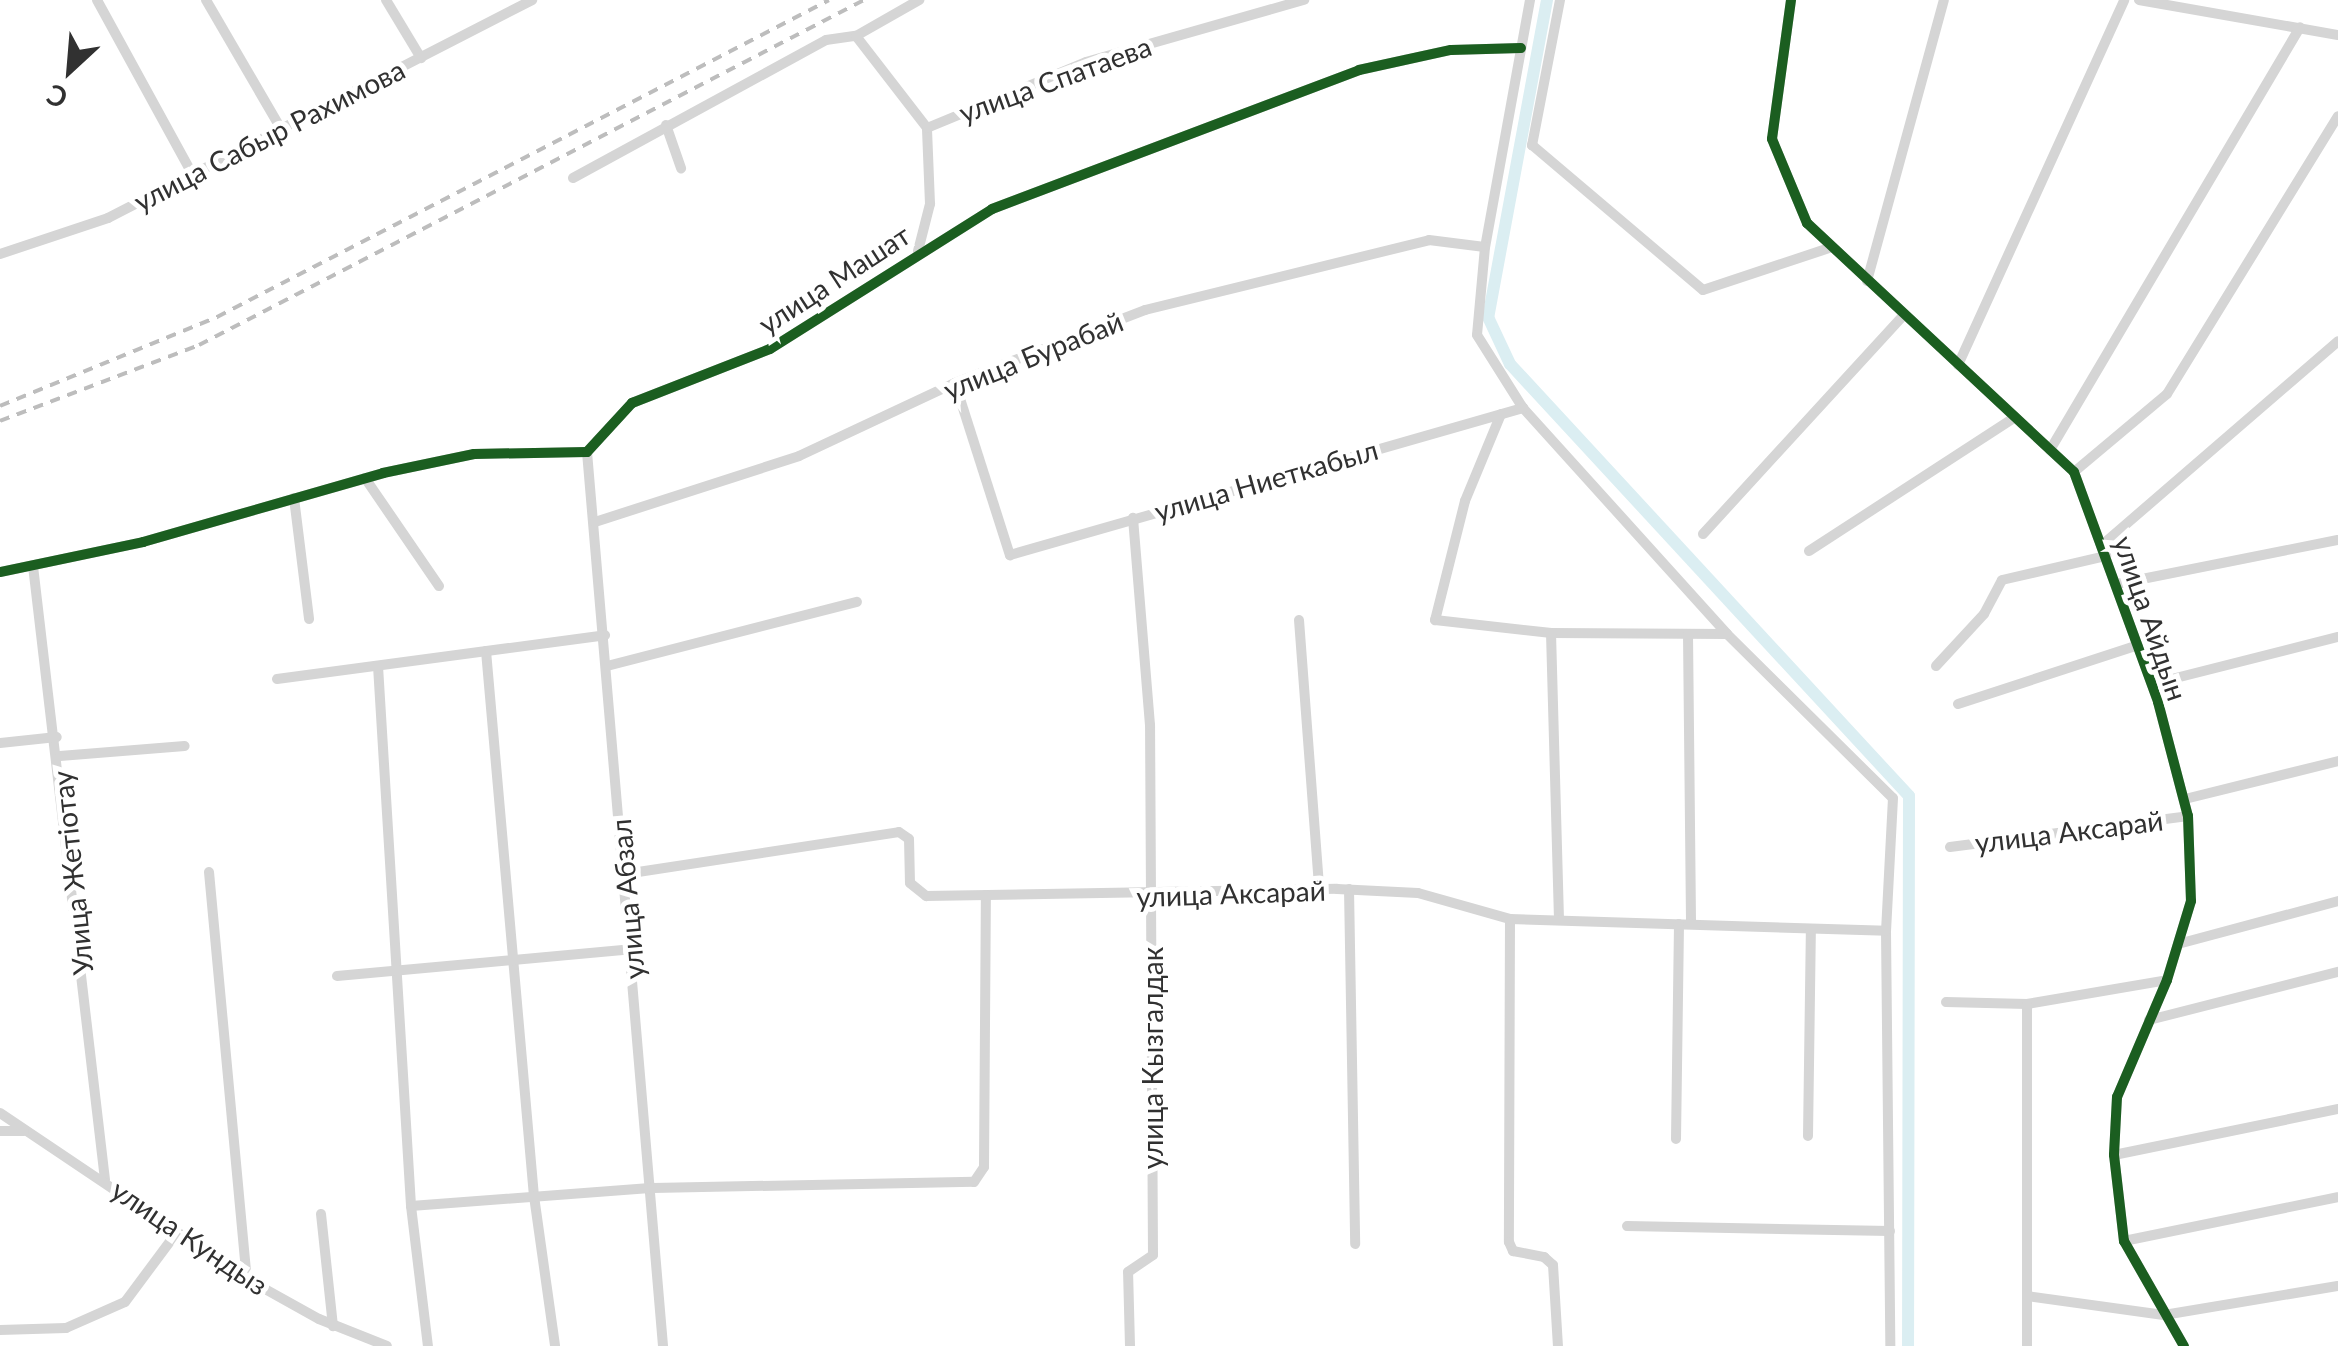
<!DOCTYPE html>
<html>
<head>
<meta charset="utf-8">
<style>
  body { margin:0 }
  #map { position:relative; width:2338px; height:1346px; overflow:hidden; background:#fff; font-family:Lato,sans-serif }
  div>[style] { position:absolute }
  [style*='--x'] { left:calc(var(--x)*1px); top:calc(var(--y)*1px); width:calc(var(--w)*1px); rotate:calc(var(--a)*1deg) }
  .canal>* { height:12px; margin:-6px; padding:0 6px; transform-origin:6px; border-radius:6px; background:#dbeef2 }
  .street>* { height:10px; margin:-5px; padding:0 5px; transform-origin:5px; border-radius:5px; background:#d5d5d5 }
  .rail>* { height:4px; margin-top:-2px; transform-origin:0; background:repeating-linear-gradient(90deg,#bdbdbd 0 10px,transparent 0 18px) }
  .cycleway>* { height:10px; margin:-5px; padding:0 5px; transform-origin:5px; border-radius:5px; background:#1b5e20 }
  span { translate:-50% -50%; white-space:nowrap; text-align:center; line-height:1.15; -webkit-text-stroke:10px #fff; paint-order:stroke }
  .street-label { font-size:28px; color:#313131 }
  .north { position:absolute; left:20px; top:20px; width:100px; height:100px; -webkit-text-stroke:8px #fff; paint-order:stroke; rotate:206deg; font-size:28px; font-weight:700; line-height:40px; text-align:center; color:#313131 }
  .north::after { content:''; display:block; margin:auto; width:35px; height:45px; background:#313131; clip-path:polygon(50% 0,100% 100%,50% 72%,0 100%) }
</style>
</head>
<body>
<div id="map">
  <div class="canal">
    <div style="--x:1547;--y:0;--w:322;--a:100.5"></div>
    <div style="--x:1488;--y:317;--w:52;--a:64.9"></div>
    <div style="--x:1510;--y:364;--w:588;--a:47.27"></div>
    <div style="--x:1909;--y:796;--w:550;--a:90.1"></div>
  </div>
  <div class="street">
    <div style="--x:97;--y:0;--w:200;--a:61.3"></div>
    <div style="--x:206;--y:0;--w:149;--a:59.8"></div>
    <div style="--x:386;--y:0;--w:68;--a:58.9"></div>
    <div style="--x:1530;--y:0;--w:251;--a:100.3"></div>
    <div style="--x:1485;--y:247;--w:88;--a:95.2"></div>
    <div style="--x:1477;--y:335;--w:86;--a:57.8"></div>
    <div style="--x:1523;--y:408;--w:304;--a:47.9"></div>
    <div style="--x:1727;--y:634;--w:233;--a:44.7"></div>
    <div style="--x:1893;--y:798;--w:133;--a:93"></div>
    <div style="--x:1886;--y:931;--w:415;--a:89.4"></div>
    <div style="--x:1560;--y:0;--w:148;--a:100.9"></div>
    <div style="--x:1532;--y:145;--w:224;--a:40.3"></div>
    <div style="--x:1703;--y:290;--w:136;--a:-18.4"></div>
    <div style="--x:1791;--y:0;--w:140;--a:97.8"></div>
    <div style="--x:1772;--y:139;--w:91;--a:67.4"></div>
    <div style="--x:1807;--y:223;--w:365;--a:43"></div>
    <div style="--x:2074;--y:472;--w:245;--a:69.9"></div>
    <div style="--x:2158;--y:702;--w:118;--a:75.3"></div>
    <div style="--x:2188;--y:816;--w:85;--a:88"></div>
    <div style="--x:2191;--y:901;--w:83;--a:106.9"></div>
    <div style="--x:2167;--y:980;--w:127;--a:113.1"></div>
    <div style="--x:2117;--y:1097;--w:58;--a:93"></div>
    <div style="--x:2114;--y:1155;--w:87;--a:83.4"></div>
    <div style="--x:2124;--y:1241;--w:121;--a:60.3"></div>
    <div style="--x:2139;--y:0;--w:202;--a:10"></div>
    <div style="--x:856;--y:36;--w:116;--a:52.3"></div>
    <div style="--x:666;--y:125;--w:46;--a:70.8"></div>
    <div style="--x:573;--y:178;--w:288;--a:-28.6"></div>
    <div style="--x:826;--y:40;--w:30;--a:-8"></div>
    <div style="--x:856;--y:36;--w:73;--a:-29.7"></div>
    <div style="--x:918;--y:251;--w:49;--a:-75.7"></div>
    <div style="--x:930;--y:204;--w:76;--a:-92.3"></div>
    <div style="--x:927;--y:128;--w:172;--a:-22.5"></div>
    <div style="--x:1086;--y:62;--w:227;--a:-15.9"></div>
    <div style="--x:0;--y:254;--w:114;--a:-18.4"></div>
    <div style="--x:108;--y:218;--w:477;--a:-27.2"></div>
    <div style="--x:1867;--y:281;--w:291;--a:-74.7"></div>
    <div style="--x:1958;--y:365;--w:401;--a:-65.5"></div>
    <div style="--x:955;--y:383;--w:181;--a:72.3"></div>
    <div style="--x:1010;--y:555;--w:534;--a:-15.99"></div>
    <div style="--x:1501;--y:414;--w:94;--a:112.5"></div>
    <div style="--x:1465;--y:501;--w:123;--a:104.1"></div>
    <div style="--x:1435;--y:620;--w:117;--a:6.4"></div>
    <div style="--x:1551;--y:633;--w:176;--a:0.3"></div>
    <div style="--x:2050;--y:450;--w:491;--a:-59.4"></div>
    <div style="--x:587;--y:452;--w:897;--a:85.14"></div>
    <div style="--x:2074;--y:472;--w:121;--a:-40"></div>
    <div style="--x:2167;--y:394;--w:326;--a:-58.4"></div>
    <div style="--x:365;--y:478;--w:131;--a:55.6"></div>
    <div style="--x:294;--y:498;--w:122;--a:82.9"></div>
    <div style="--x:595;--y:522;--w:214;--a:-17.9"></div>
    <div style="--x:799;--y:456;--w:172;--a:-25.1"></div>
    <div style="--x:955;--y:383;--w:204;--a:-21"></div>
    <div style="--x:1145;--y:310;--w:292;--a:-13.8"></div>
    <div style="--x:1429;--y:240;--w:56;--a:7.1"></div>
    <div style="--x:1703;--y:534;--w:296;--a:-47.5"></div>
    <div style="--x:2102;--y:545;--w:312;--a:-40.8"></div>
    <div style="--x:1809;--y:551;--w:246;--a:-33"></div>
    <div style="--x:33;--y:566;--w:618;--a:83.31"></div>
    <div style="--x:0;--y:572;--w:146;--a:-11.8"></div>
    <div style="--x:143;--y:542;--w:250;--a:-16"></div>
    <div style="--x:383;--y:473;--w:93;--a:-11.8"></div>
    <div style="--x:474;--y:454;--w:113;--a:-1"></div>
    <div style="--x:587;--y:452;--w:67;--a:-47.4"></div>
    <div style="--x:632;--y:403;--w:148;--a:-21.4"></div>
    <div style="--x:770;--y:349;--w:262;--a:-32.2"></div>
    <div style="--x:992;--y:209;--w:392;--a:-20.7"></div>
    <div style="--x:1359;--y:70;--w:94;--a:-12.3"></div>
    <div style="--x:1451;--y:50;--w:70;--a:-1.6"></div>
    <div style="--x:2117;--y:584;--w:225;--a:-11.3"></div>
    <div style="--x:1299;--y:620;--w:270;--a:85.7"></div>
    <div style="--x:1551;--y:633;--w:286;--a:88.4"></div>
    <div style="--x:1688;--y:634;--w:290;--a:89.4"></div>
    <div style="--x:486;--y:651;--w:547;--a:84.97"></div>
    <div style="--x:534;--y:1196;--w:151;--a:82"></div>
    <div style="--x:378;--y:666;--w:541;--a:86.5"></div>
    <div style="--x:411;--y:1206;--w:141;--a:83.1"></div>
    <div style="--x:607;--y:666;--w:258;--a:-14.4"></div>
    <div style="--x:1936;--y:666;--w:71;--a:-47.3"></div>
    <div style="--x:1984;--y:614;--w:38;--a:-62"></div>
    <div style="--x:2002;--y:580;--w:107;--a:-13"></div>
    <div style="--x:277;--y:679;--w:331;--a:-7.6"></div>
    <div style="--x:2152;--y:684;--w:192;--a:-14.2"></div>
    <div style="--x:1958;--y:704;--w:189;--a:-18.1"></div>
    <div style="--x:0;--y:743;--w:57;--a:-6"></div>
    <div style="--x:60;--y:756;--w:125;--a:-4.6"></div>
    <div style="--x:2185;--y:799;--w:158;--a:-13.9"></div>
    <div style="--x:1950;--y:847;--w:240;--a:-7.4"></div>
    <div style="--x:209;--y:872;--w:409;--a:84.7"></div>
    <div style="--x:625;--y:874;--w:277;--a:-8.7"></div>
    <div style="--x:899;--y:832;--w:12;--a:35"></div>
    <div style="--x:909;--y:839;--w:44;--a:88.7"></div>
    <div style="--x:910;--y:883;--w:21;--a:39"></div>
    <div style="--x:926;--y:896;--w:411;--a:-1"></div>
    <div style="--x:1337;--y:889;--w:81;--a:2.8"></div>
    <div style="--x:1418;--y:893;--w:96;--a:15.8"></div>
    <div style="--x:1510;--y:919;--w:376;--a:1.8"></div>
    <div style="--x:1349;--y:889;--w:355;--a:89"></div>
    <div style="--x:1510;--y:919;--w:323;--a:90.2"></div>
    <div style="--x:1509;--y:1242;--w:10;--a:66"></div>
    <div style="--x:1513;--y:1251;--w:32;--a:11"></div>
    <div style="--x:1544;--y:1257;--w:12;--a:42"></div>
    <div style="--x:1553;--y:1265;--w:81;--a:86.5"></div>
    <div style="--x:2178;--y:944;--w:166;--a:-15"></div>
    <div style="--x:337;--y:976;--w:295;--a:-5.2"></div>
    <div style="--x:1946;--y:1002;--w:81;--a:1.4"></div>
    <div style="--x:2027;--y:1004;--w:142;--a:-9.7"></div>
    <div style="--x:2149;--y:1020;--w:195;--a:-14.3"></div>
    <div style="--x:0;--y:1113;--w:298;--a:33.9"></div>
    <div style="--x:247;--y:1279;--w:82;--a:29.1"></div>
    <div style="--x:319;--y:1319;--w:73;--a:21.7"></div>
    <div style="--x:0;--y:1131;--w:24;--a:0"></div>
    <div style="--x:1808;--y:1136;--w:207;--a:-89.2"></div>
    <div style="--x:1676;--y:1139;--w:215;--a:-89.2"></div>
    <div style="--x:2114;--y:1155;--w:229;--a:-11.6"></div>
    <div style="--x:411;--y:1206;--w:243;--a:-4.3"></div>
    <div style="--x:653;--y:1188;--w:321;--a:-1.1"></div>
    <div style="--x:974;--y:1182;--w:18;--a:-56"></div>
    <div style="--x:984;--y:1167;--w:272;--a:-89.6"></div>
    <div style="--x:321;--y:1214;--w:113;--a:83.9"></div>
    <div style="--x:1627;--y:1226;--w:263;--a:1.1"></div>
    <div style="--x:2124;--y:1241;--w:218;--a:-11.6"></div>
    <div style="--x:2027;--y:1296;--w:138;--a:7.9"></div>
    <div style="--x:2164;--y:1315;--w:176;--a:-9.5"></div>
    <div style="--x:0;--y:1330;--w:66;--a:-1.7"></div>
    <div style="--x:66;--y:1328;--w:64;--a:-23.8"></div>
    <div style="--x:125;--y:1302;--w:87;--a:-53.4"></div>
    <div style="--x:1130;--y:1346;--w:74;--a:-91.5"></div>
    <div style="--x:1128;--y:1272;--w:30;--a:-34"></div>
    <div style="--x:1153;--y:1255;--w:530;--a:-90.32"></div>
    <div style="--x:1150;--y:725;--w:208;--a:-94.7"></div>
    <div style="--x:2027;--y:1346;--w:342;--a:-90"></div>
  </div>
  <div class="rail">
    <div style="--x:0;--y:406;--w:235;--a:-22.3"></div>
    <div style="--x:217;--y:317;--w:689;--a:-27.38"></div>
    <div style="--x:0;--y:421;--w:213;--a:-20.9"></div>
    <div style="--x:199;--y:345;--w:749;--a:-27.42"></div>
  </div>
  <div class="cycleway">
    <div style="--x:1791;--y:0;--w:140;--a:97.8"></div>
    <div style="--x:1772;--y:139;--w:91;--a:67.4"></div>
    <div style="--x:1807;--y:223;--w:365;--a:43"></div>
    <div style="--x:2074;--y:472;--w:245;--a:69.9"></div>
    <div style="--x:2158;--y:702;--w:118;--a:75.3"></div>
    <div style="--x:2188;--y:816;--w:85;--a:88"></div>
    <div style="--x:2191;--y:901;--w:83;--a:106.9"></div>
    <div style="--x:2167;--y:980;--w:127;--a:113.1"></div>
    <div style="--x:2117;--y:1097;--w:58;--a:93"></div>
    <div style="--x:2114;--y:1155;--w:87;--a:83.4"></div>
    <div style="--x:2124;--y:1241;--w:121;--a:60.3"></div>
    <div style="--x:0;--y:572;--w:146;--a:-11.8"></div>
    <div style="--x:143;--y:542;--w:250;--a:-16"></div>
    <div style="--x:383;--y:473;--w:93;--a:-11.8"></div>
    <div style="--x:474;--y:454;--w:113;--a:-1"></div>
    <div style="--x:587;--y:452;--w:67;--a:-47.4"></div>
    <div style="--x:632;--y:403;--w:148;--a:-21.4"></div>
    <div style="--x:770;--y:349;--w:262;--a:-32.2"></div>
    <div style="--x:992;--y:209;--w:392;--a:-20.7"></div>
    <div style="--x:1359;--y:70;--w:94;--a:-12.3"></div>
    <div style="--x:1451;--y:50;--w:70;--a:-1.6"></div>
  </div>
  <div class="street-label">
    <span style="left:1055px;top:79px;rotate:-20deg">улица Спатаева</span>
    <span style="left:269px;top:135px;rotate:-27deg">улица Сабыр Рахимова</span>
    <span style="left:834px;top:279px;rotate:-33deg">улица Машат</span>
    <span style="left:1033px;top:355px;rotate:-22deg">улица Бурабай</span>
    <span style="left:1266px;top:480px;rotate:-16deg">улица Ниеткабыл</span>
    <span style="left:2151px;top:618px;rotate:71deg">улица Айдын</span>
    <span style="left:2069px;top:831px;rotate:-7deg">улица Аксарай</span>
    <span style="left:72px;top:873px;rotate:-96deg">Улица Жетіотау</span>
    <span style="left:1231px;top:893px;rotate:-2deg">улица Аксарай</span>
    <span style="left:627px;top:899px;rotate:-95deg">улица Абзал</span>
    <span style="left:1152px;top:1058px;rotate:-90deg">улица Кызгалдак</span>
    <span style="left:190px;top:1237px;rotate:34deg">улица Кундыз</span>
  </div>
  <div class="north">С</div>
</div>
</body>
</html>
